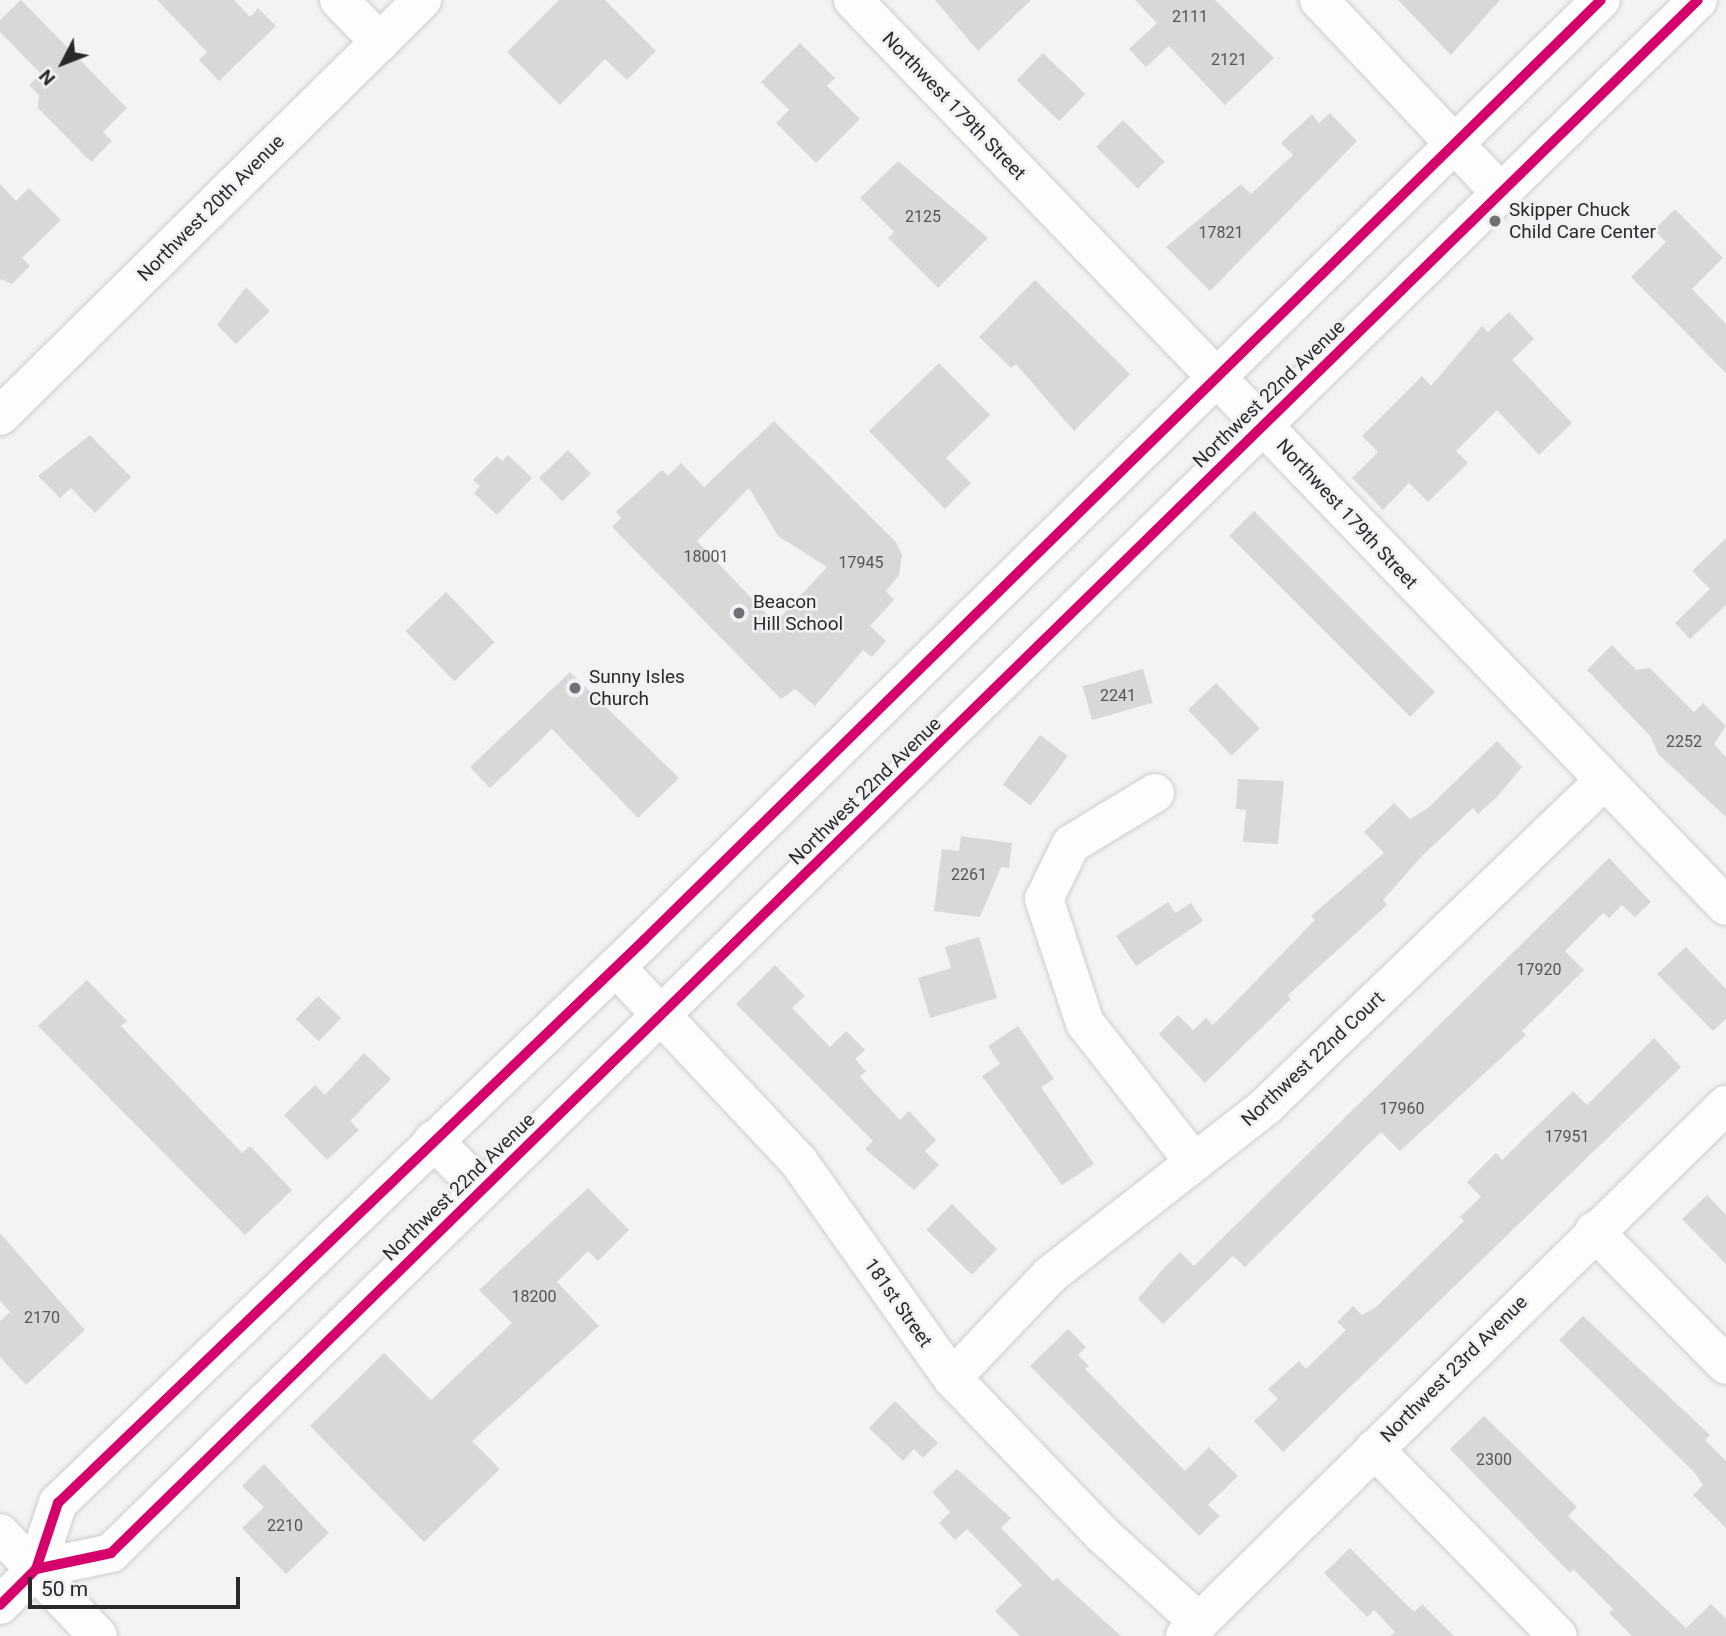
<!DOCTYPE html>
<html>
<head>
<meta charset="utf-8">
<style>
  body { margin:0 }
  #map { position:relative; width:1726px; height:1636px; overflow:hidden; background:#f3f3f5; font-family:Roboto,sans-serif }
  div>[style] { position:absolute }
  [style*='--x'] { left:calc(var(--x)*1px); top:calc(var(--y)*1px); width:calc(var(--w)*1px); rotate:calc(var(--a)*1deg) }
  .building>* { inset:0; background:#d8d8d9; transform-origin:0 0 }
  .roads { filter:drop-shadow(0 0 2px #cececf) drop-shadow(0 0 2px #cececf) }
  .minor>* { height:38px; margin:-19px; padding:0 19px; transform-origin:19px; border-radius:19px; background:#fdfdfe }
  .major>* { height:38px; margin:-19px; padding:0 19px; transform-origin:19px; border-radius:19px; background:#fdfdfe }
  .cycleway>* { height:10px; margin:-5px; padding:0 5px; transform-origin:5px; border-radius:5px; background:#d6006c }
  .dots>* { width:19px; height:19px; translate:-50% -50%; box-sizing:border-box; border:4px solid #f2f2f6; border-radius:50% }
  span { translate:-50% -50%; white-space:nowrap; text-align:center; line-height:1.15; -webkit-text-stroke:5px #f2f2f6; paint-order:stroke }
  .number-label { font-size:16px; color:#565656 }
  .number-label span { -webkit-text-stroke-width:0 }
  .street-label { font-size:19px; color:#2a2a2b }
  .poi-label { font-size:19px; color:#2a2a2b }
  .left { translate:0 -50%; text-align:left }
  .north { position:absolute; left:28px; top:28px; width:70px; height:70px; -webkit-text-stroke:5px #f2f2f6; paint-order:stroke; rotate:228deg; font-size:19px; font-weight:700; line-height:28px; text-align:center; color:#2a2a2b }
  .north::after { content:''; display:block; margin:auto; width:24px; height:32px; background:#2a2a2b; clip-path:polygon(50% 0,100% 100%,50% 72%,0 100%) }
  .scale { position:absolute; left:28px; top:1577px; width:212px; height:32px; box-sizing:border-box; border:4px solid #2a2a2b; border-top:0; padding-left:9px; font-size:21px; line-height:24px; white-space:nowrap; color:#2a2a2b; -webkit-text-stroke:5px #f2f2f6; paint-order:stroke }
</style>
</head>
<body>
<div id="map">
  <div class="building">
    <div style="clip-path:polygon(21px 0,127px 108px,103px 132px,112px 141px,91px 162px,38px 108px,39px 95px,29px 85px,41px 74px,0 32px,0 20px)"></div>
    <div style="clip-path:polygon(157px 0,234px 0,250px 17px,258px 8px,276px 26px,219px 81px,199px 60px,207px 52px)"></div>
    <div style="clip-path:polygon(559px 0,605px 0,656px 51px,627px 80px,605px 59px,560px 105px,507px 52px)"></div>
    <div style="clip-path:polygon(935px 0,1031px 0,978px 51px)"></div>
    <div style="clip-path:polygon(1135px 0,1215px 0,1274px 58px,1225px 105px,1169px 46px,1146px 67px,1129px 49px,1157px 23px)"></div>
    <div style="clip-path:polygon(1398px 0,1500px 0,1451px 55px)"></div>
    <div style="clip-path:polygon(800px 43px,835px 78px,827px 86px,860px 119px,816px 163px,776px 123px,789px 110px,761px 82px)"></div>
    <div style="left:1043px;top:53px;width:59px;height:38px;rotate:44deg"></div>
    <div style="clip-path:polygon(1330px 113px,1357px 141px,1210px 291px,1166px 247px,1241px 184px,1251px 194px,1293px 155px,1281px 143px,1312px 114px,1319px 123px)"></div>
    <div style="left:1123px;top:120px;width:59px;height:38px;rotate:45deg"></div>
    <div style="clip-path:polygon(898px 161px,988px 238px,938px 288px,888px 238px,894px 232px,860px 198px)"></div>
    <div style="clip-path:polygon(0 184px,16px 201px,29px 188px,61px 220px,22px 258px,30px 266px,12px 284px,0 279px)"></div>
    <div style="clip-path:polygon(1675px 209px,1723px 258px,1692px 289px,1726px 324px,1726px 373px,1631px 277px,1666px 242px,1654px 230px)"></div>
    <div style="clip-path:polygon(1035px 280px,1130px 374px,1074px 431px,1016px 364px,1011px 368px,979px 337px)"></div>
    <div style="clip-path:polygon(246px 287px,270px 311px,236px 344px,217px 325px)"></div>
    <div style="clip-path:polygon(1509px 312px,1534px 339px,1512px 360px,1572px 423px,1539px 455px,1497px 410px,1456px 451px,1468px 463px,1428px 502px,1409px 483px,1383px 510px,1352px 478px,1378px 452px,1362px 436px,1422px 376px,1431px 386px,1482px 326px,1488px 332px)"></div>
    <div style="clip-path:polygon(939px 363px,990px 415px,946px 458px,971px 483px,945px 509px,869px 431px)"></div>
    <div style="clip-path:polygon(evenodd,774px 421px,896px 542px,902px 555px,899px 575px,886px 591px,894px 600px,870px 626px,886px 641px,872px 657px,863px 650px,815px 706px,795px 689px,781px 699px,612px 527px,621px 518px,616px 512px,662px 470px,668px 476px,681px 463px,704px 487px,774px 421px,749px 488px,778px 536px,827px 567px,775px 623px,697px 541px,749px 488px)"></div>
    <div style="clip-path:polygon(90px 435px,131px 477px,95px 513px,71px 488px,60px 498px,38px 476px)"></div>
    <div style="left:568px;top:450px;width:33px;height:40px;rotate:46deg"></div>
    <div style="clip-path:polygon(508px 455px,532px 478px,497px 515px,474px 493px,480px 486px,473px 480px,497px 456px,502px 461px)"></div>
    <div style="left:1254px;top:511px;width:256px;height:35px;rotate:45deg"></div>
    <div style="clip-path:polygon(1726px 538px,1726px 605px,1690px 639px,1675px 623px,1710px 589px,1692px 571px)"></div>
    <div style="left:446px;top:592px;width:70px;height:56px;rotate:46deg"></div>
    <div style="clip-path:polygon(1612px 645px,1636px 670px,1650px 668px,1694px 712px,1703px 703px,1726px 726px,1714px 744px,1726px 757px,1726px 817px,1658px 754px,1651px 737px,1587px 670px)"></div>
    <div style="left:1143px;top:669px;width:35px;height:63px;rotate:74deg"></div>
    <div style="clip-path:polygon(570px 672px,679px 778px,638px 818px,552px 729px,490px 788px,470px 767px)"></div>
    <div style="left:1216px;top:683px;width:63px;height:39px;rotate:46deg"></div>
    <div style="left:1040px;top:735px;width:35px;height:62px;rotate:37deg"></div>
    <div style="clip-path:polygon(1497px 741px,1522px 767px,1497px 797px,1478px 814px,1473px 808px,1422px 856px,1383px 900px,1387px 905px,1288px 995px,1291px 999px,1205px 1083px,1159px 1034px,1178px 1015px,1193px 1030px,1206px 1018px,1213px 1025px,1315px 920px,1311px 916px,1384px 853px,1364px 832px,1394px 803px,1410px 819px,1428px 808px)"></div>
    <div style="clip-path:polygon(1238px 779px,1284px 781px,1278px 844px,1243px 842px,1246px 810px,1236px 809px)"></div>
    <div style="clip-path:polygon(961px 836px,1012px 843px,1009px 868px,1001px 867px,980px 917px,934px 911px,942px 849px,959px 851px)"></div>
    <div style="clip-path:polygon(1609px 858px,1651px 902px,1635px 917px,1622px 905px,1609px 918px,1603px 913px,1565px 951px,1584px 970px,1522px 1031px,1526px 1035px,1400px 1151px,1381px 1132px,1245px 1267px,1233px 1256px,1163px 1324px,1138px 1299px,1162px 1270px,1180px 1252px,1194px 1266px)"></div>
    <div style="clip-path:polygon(1168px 902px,1175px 913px,1191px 903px,1203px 921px,1136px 966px,1116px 936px)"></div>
    <div style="clip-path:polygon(979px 937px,997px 998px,930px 1018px,918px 978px,951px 968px,945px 947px)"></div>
    <div style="clip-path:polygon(1686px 947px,1726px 989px,1726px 1019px,1713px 1031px,1657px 974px)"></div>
    <div style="clip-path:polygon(775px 965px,805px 996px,792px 1008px,830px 1047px,846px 1031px,865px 1050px,855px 1059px,866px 1071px,860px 1077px,900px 1120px,909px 1111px,936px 1140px,925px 1151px,939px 1165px,914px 1190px,865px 1149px,873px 1141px,736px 1004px)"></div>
    <div style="clip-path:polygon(87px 980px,127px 1021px,121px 1026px,242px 1153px,250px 1146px,292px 1190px,245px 1235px,38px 1026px)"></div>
    <div style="left:318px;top:996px;width:32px;height:32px;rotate:44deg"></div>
    <div style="clip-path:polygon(1018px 1026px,1054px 1079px,1041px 1087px,1094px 1164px,1062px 1185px,982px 1076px,1000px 1064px,988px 1046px)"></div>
    <div style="clip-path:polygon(1654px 1038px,1681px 1067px,1283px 1452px,1254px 1421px,1278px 1399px,1268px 1389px,1299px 1361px,1306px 1369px,1346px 1330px,1337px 1322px,1353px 1306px,1362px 1315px,1376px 1307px,1464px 1221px,1460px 1217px,1481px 1197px,1467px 1182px,1496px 1153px,1502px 1160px,1573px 1091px,1587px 1105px)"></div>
    <div style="clip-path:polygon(364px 1053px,391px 1079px,350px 1121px,359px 1130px,327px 1160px,284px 1115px,315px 1085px,325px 1095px)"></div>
    <div style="clip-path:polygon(588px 1188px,629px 1230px,598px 1261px,588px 1251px,557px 1282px,599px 1326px,472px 1441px,500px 1469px,424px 1542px,310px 1426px,384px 1353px,431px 1400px,512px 1323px,479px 1290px)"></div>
    <div style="clip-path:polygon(1707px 1195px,1726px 1215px,1726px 1264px,1682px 1219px)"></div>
    <div style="left:952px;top:1204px;width:64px;height:36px;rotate:45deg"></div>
    <div style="clip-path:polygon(0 1233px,85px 1330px,26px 1385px,0 1357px,0 1321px,10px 1312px,0 1301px)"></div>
    <div style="clip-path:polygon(1583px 1316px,1710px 1435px,1705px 1440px,1726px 1461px,1726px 1528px,1693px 1495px,1703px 1485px,1695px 1473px,1559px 1340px)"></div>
    <div style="clip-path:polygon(1068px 1329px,1086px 1347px,1078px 1355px,1089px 1366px,1085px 1369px,1185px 1471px,1209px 1447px,1238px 1476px,1208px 1505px,1220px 1516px,1199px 1536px,1030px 1366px)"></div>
    <div style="clip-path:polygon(895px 1401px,938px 1443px,923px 1458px,914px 1449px,903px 1461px,869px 1428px)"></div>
    <div style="clip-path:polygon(1484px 1416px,1577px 1507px,1568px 1516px,1686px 1628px,1711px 1604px,1726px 1619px,1726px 1636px,1632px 1636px,1609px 1613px,1613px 1609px,1573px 1569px,1570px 1573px,1450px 1449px)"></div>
    <div style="clip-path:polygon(264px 1464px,329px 1533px,286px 1574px,242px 1528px,264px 1507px,242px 1486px)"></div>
    <div style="clip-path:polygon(957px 1469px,1011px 1518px,1001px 1528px,1053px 1581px,1057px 1578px,1121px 1636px,1020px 1636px,995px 1611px,1022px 1585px,967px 1529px,955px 1540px,939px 1523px,950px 1512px,932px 1492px)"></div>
    <div style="clip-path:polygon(1350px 1548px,1414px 1612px,1422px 1604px,1454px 1636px,1390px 1636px,1395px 1632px,1374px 1610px,1367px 1617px,1324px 1573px)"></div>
  </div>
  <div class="roads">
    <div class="minor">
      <div style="--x:339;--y:0;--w:59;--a:45.7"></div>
      <div style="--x:853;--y:0;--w:1258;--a:46.06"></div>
      <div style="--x:1319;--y:0;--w:265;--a:46.7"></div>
      <div style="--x:0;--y:416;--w:593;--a:-44.59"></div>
      <div style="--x:1155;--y:793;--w:98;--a:148.7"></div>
      <div style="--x:1071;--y:844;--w:61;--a:116.1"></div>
      <div style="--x:1044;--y:899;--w:131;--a:71.7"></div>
      <div style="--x:1085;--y:1023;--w:177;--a:51.9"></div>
      <div style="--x:616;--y:967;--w:267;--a:46.8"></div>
      <div style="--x:799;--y:1162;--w:265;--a:54.7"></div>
      <div style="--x:952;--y:1378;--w:218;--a:46.1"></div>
      <div style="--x:1103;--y:1535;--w:130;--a:42.2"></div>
      <div style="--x:1594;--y:1231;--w:188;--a:45.4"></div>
      <div style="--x:952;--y:1378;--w:142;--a:-46.4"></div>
      <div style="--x:1050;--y:1275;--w:274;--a:-38"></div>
      <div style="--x:1266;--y:1106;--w:466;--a:-43.9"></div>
      <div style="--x:1374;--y:1449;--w:262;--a:45.5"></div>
      <div style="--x:1185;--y:1636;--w:758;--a:-44.47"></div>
    </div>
    <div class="major">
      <div style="--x:433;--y:1140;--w:68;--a:45"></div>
      <div style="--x:0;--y:1533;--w:142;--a:46.4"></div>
      <div style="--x:36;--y:1569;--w:77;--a:-12"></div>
      <div style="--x:111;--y:1553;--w:2220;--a:-44.38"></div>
      <div style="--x:0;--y:1605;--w:51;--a:-45"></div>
      <div style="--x:36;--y:1569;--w:70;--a:-71.6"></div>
      <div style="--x:58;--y:1503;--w:813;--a:-43.85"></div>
      <div style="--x:644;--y:940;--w:1341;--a:-44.49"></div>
    </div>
  </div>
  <div class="cycleway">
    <div style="--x:36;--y:1569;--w:77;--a:-12"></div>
    <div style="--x:111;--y:1553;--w:2220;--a:-44.38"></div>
    <div style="--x:0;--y:1605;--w:51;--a:-45"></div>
    <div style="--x:36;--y:1569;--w:70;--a:-71.6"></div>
    <div style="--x:58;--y:1503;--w:813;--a:-43.85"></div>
    <div style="--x:644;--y:940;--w:1341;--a:-44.49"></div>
  </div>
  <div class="dots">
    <div style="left:1495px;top:221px;background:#707072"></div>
    <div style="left:739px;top:613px;background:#707072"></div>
    <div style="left:575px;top:688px;background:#707072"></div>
  </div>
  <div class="number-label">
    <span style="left:1190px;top:17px">2111</span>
    <span style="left:1229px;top:60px">2121</span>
    <span style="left:923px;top:217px">2125</span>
    <span style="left:1221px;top:233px">17821</span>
    <span style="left:706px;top:557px">18001</span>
    <span style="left:861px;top:563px">17945</span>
    <span style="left:1118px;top:696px">2241</span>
    <span style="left:1684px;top:742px">2252</span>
    <span style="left:969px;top:875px">2261</span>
    <span style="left:1539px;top:970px">17920</span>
    <span style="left:1402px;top:1109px">17960</span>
    <span style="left:1567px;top:1137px">17951</span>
    <span style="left:534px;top:1297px">18200</span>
    <span style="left:42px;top:1318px">2170</span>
    <span style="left:1494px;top:1460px">2300</span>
    <span style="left:285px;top:1526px">2210</span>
  </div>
  <div class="street-label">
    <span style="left:954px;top:106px;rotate:46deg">Northwest 179th Street</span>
    <span style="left:211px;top:208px;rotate:-45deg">Northwest 20th Avenue</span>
    <span style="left:1269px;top:394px;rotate:-44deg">Northwest 22nd Avenue</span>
    <span style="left:1347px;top:514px;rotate:47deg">Northwest 179th Street</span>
    <span style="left:865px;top:791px;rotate:-44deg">Northwest 22nd Avenue</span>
    <span style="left:1313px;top:1059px;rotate:-43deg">Northwest 22nd Court</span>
    <span style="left:459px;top:1187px;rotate:-44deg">Northwest 22nd Avenue</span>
    <span style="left:898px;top:1303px;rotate:55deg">181st Street</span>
    <span style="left:1454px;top:1369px;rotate:-45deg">Northwest 23rd Avenue</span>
  </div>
  <div class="poi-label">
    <span class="left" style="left:1509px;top:221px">Skipper Chuck<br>Child Care Center</span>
    <span class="left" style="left:753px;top:613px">Beacon<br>Hill School</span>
    <span class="left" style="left:589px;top:688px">Sunny Isles<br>Church</span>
  </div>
  <div class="north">N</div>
  <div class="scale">50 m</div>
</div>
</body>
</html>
